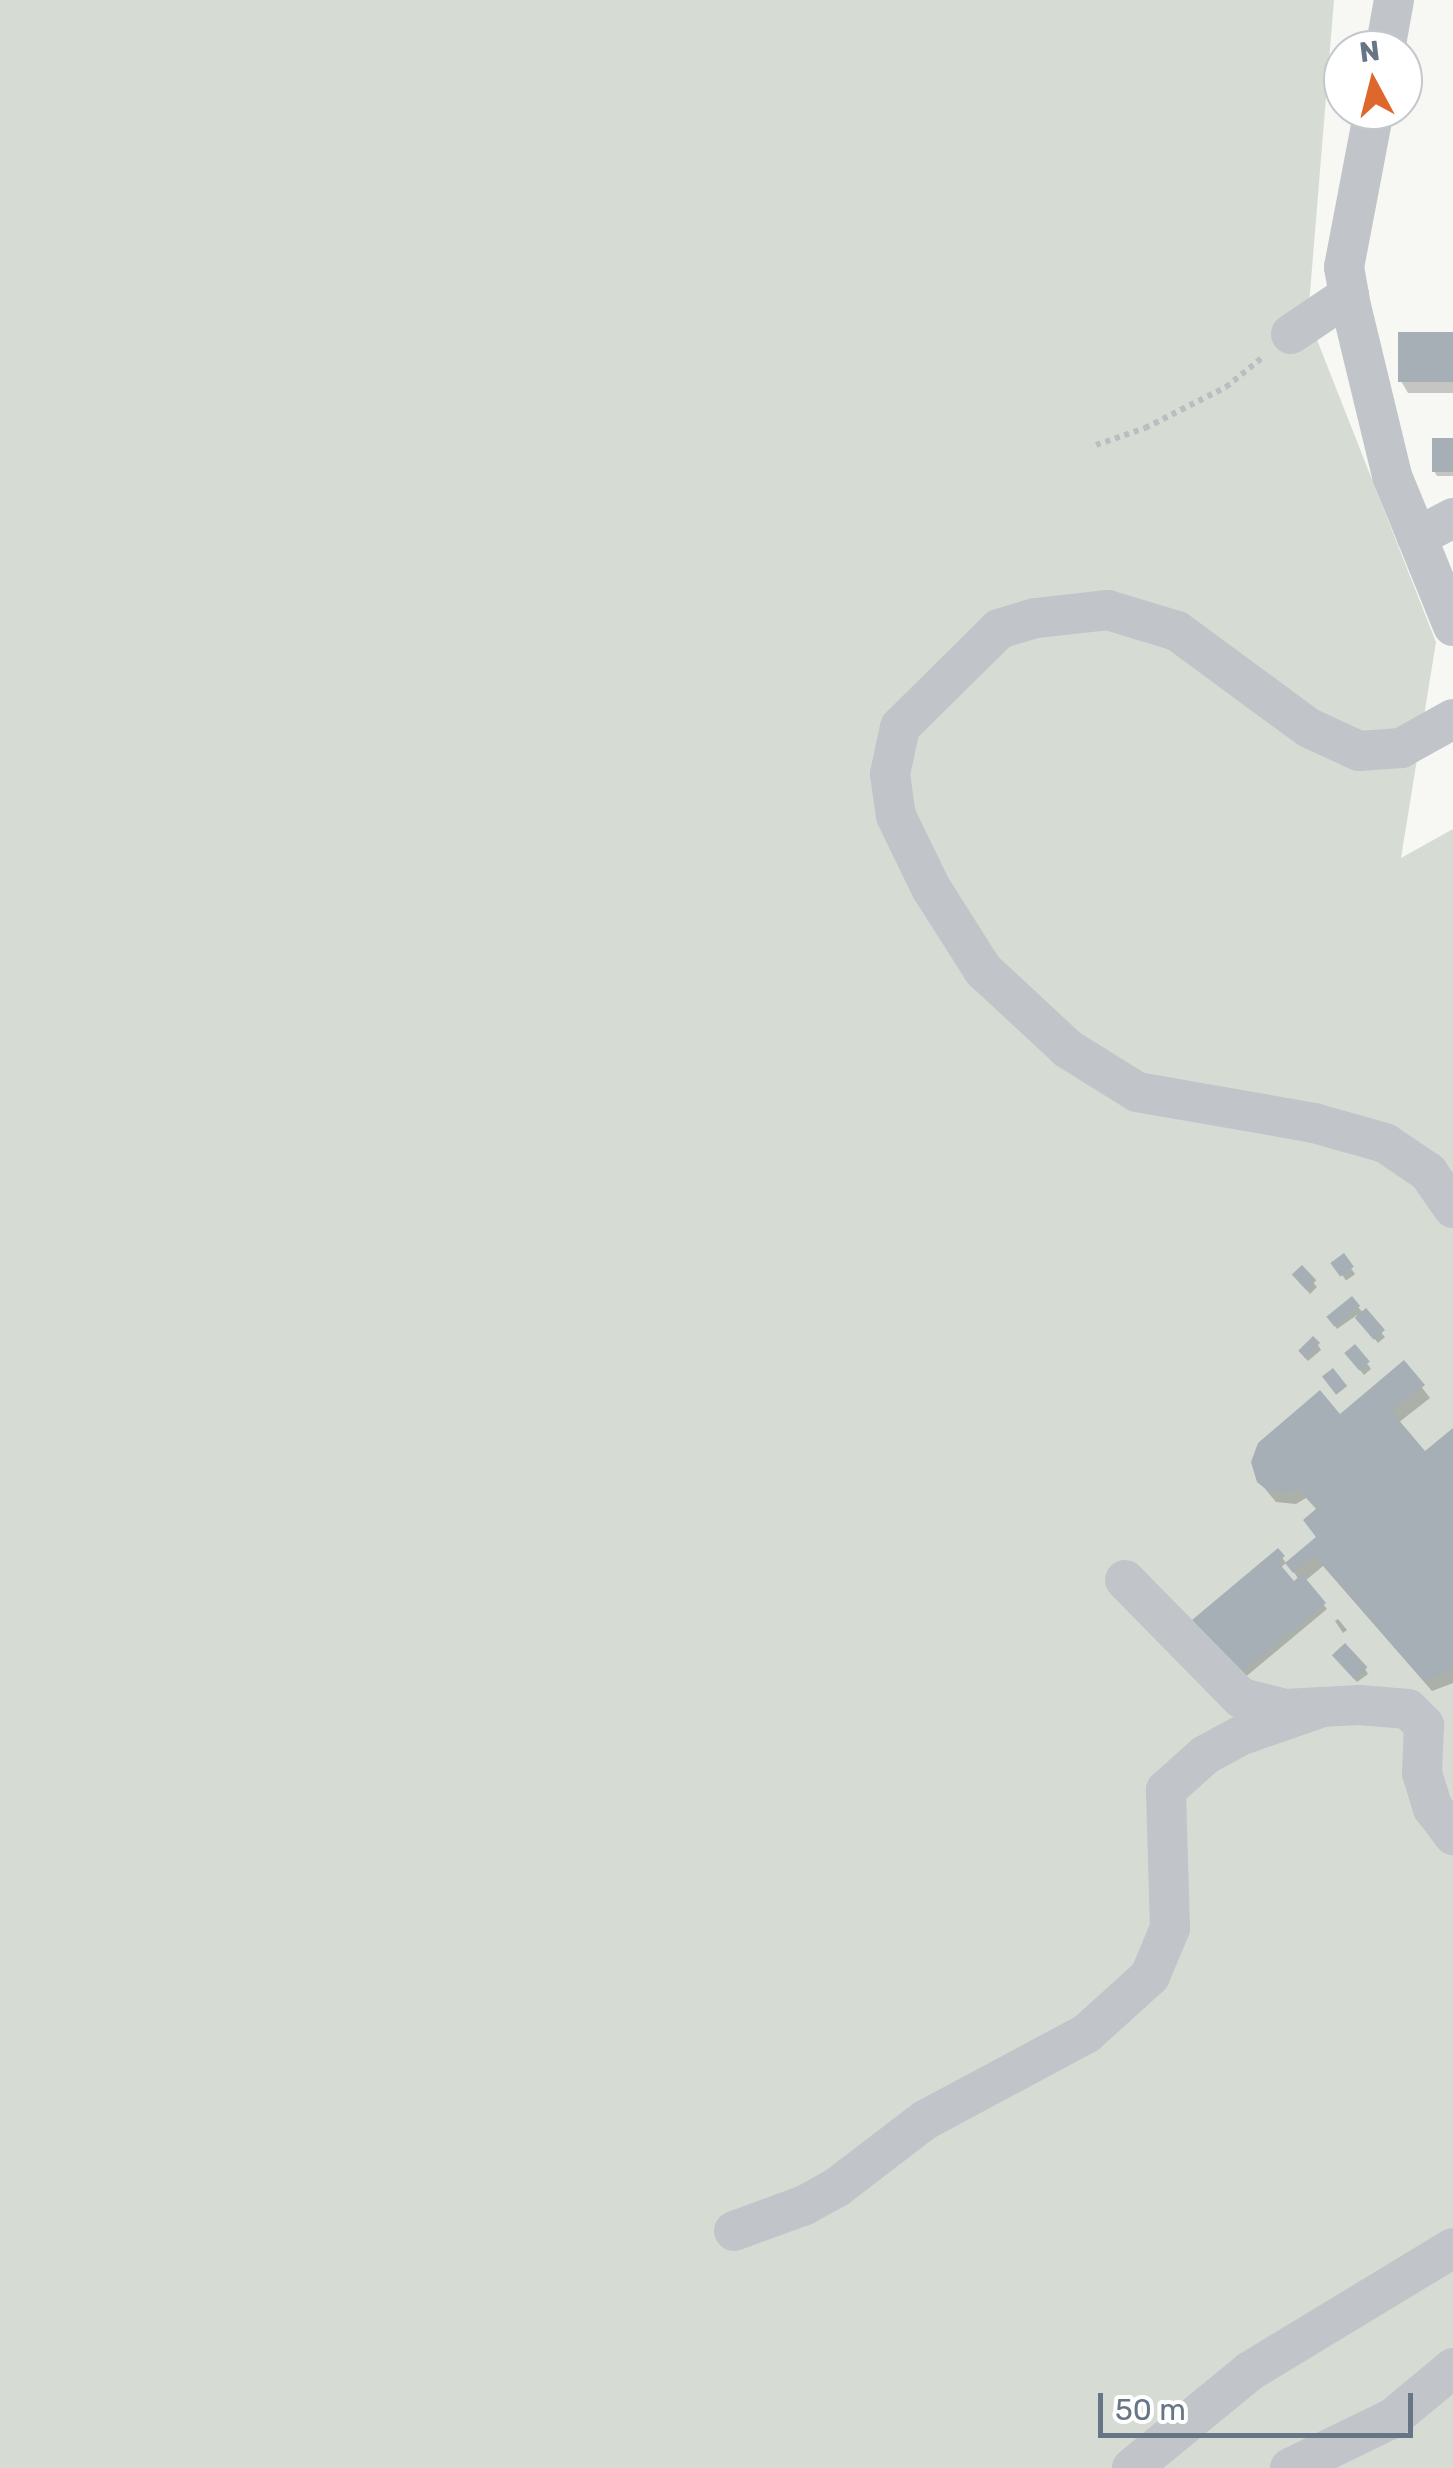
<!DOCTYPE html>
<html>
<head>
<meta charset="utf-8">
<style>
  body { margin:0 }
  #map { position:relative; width:1453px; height:2468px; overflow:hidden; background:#f7f7f4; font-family:Rubik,sans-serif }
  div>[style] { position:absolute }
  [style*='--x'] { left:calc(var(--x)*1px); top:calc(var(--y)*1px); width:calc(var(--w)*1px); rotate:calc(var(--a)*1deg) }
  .green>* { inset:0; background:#d6dcd4 }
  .shadow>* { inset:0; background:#0003; transform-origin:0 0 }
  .building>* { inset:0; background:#a7afb6; transform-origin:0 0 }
  .path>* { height:6px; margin-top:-3px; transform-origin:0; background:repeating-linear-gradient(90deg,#bbbdc0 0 5px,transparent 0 10px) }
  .minor>* { height:40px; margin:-20px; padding:0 20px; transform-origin:20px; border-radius:20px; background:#c1c4c8 }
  span { translate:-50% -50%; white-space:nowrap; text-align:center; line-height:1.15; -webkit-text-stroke:10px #fff; paint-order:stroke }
  .north { position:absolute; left:1323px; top:30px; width:100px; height:100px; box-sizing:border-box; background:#fff; border:2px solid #c2c8ce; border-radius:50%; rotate:353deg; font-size:28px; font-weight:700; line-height:40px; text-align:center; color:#677585 }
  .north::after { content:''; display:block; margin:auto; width:35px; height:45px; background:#de672e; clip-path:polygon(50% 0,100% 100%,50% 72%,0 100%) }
  .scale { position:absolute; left:1098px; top:2393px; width:315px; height:45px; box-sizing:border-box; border:5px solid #677585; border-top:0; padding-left:12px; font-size:30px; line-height:35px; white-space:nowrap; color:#677585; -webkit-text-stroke:8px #fff; paint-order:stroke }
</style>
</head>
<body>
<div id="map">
  <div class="green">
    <div style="clip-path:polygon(0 0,1334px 0,1308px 317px,1436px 642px,1401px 858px,1453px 829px,1453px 2468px,0 2468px)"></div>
  </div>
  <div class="shadow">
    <div style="clip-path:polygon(1453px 334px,1453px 393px,1408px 393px,1401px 381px)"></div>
    <div style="clip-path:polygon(1453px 440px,1453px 476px,1437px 476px,1434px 471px)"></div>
    <div style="left:1343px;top:1257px;width:21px;height:11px;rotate:55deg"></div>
    <div style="clip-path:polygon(1302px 1269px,1317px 1287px,1310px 1294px,1298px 1280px)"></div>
    <div style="clip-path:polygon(1358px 1307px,1385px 1337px,1378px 1343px,1357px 1315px,1337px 1329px,1329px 1316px)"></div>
    <div style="clip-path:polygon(1318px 1345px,1321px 1350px,1308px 1361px,1303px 1356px)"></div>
    <div style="clip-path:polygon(1355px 1347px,1371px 1369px,1364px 1375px,1350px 1358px)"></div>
    <div style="clip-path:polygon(1404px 1364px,1430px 1398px,1398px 1423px,1425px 1455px,1453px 1431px,1453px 1683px,1432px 1691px,1323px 1566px,1305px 1581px,1327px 1609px,1243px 1679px,1198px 1625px,1278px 1552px,1286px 1563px,1280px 1568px,1294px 1584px,1299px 1580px,1288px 1563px,1318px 1539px,1318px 1511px,1306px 1498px,1296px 1504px,1276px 1502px,1262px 1485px)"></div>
    <div style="clip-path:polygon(1338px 1619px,1347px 1630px,1343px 1633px,1335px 1621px)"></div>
    <div style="clip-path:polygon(1338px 1660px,1365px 1669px,1368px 1674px,1357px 1682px)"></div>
  </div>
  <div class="building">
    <div style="left:1398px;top:332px;width:55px;height:50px"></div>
    <div style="left:1432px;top:438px;width:21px;height:34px"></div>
    <div style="left:1344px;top:1253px;width:17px;height:17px;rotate:54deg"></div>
    <div style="left:1302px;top:1265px;width:21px;height:14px;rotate:47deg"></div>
    <div style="left:1352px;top:1296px;width:13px;height:33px;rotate:51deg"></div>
    <div style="left:1366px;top:1308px;width:29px;height:15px;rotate:49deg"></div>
    <div style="left:1313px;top:1336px;width:10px;height:21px;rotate:45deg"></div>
    <div style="left:1355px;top:1344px;width:23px;height:14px;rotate:50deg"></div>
    <div style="clip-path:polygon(1404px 1360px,1425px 1385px,1392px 1412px,1425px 1451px,1453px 1428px,1453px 1669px,1424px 1681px,1315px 1556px,1293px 1573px,1285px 1563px,1316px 1537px,1303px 1520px,1317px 1508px,1298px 1488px,1288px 1493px,1267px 1490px,1257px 1482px,1251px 1462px,1258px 1443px,1320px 1390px,1340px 1414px)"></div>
    <div style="left:1333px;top:1368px;width:23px;height:14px;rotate:52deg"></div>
    <div style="clip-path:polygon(1278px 1548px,1285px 1556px,1278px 1562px,1294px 1581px,1302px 1574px,1326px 1603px,1238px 1675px,1192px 1620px)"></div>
    <div style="left:1345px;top:1643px;width:33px;height:18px;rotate:47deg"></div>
  </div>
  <div class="path">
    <div style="--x:1096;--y:445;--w:52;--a:-19.1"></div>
    <div style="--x:1145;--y:428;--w:91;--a:-26.8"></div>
    <div style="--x:1226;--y:387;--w:48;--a:-39"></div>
  </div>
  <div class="minor">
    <div style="--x:1385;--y:50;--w:51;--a:-79.8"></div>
    <div style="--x:1374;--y:110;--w:160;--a:100.8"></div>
    <div style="--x:1344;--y:267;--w:40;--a:80"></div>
    <div style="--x:1351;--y:306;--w:175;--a:76.4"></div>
    <div style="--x:1392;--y:476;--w:66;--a:67.7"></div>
    <div style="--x:1417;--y:537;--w:41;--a:-27.8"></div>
    <div style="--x:1291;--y:334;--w:70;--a:-33.9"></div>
    <div style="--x:1417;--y:537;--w:96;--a:68"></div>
    <div style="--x:1453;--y:719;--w:60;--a:150.9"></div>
    <div style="--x:1401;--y:748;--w:42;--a:175.9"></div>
    <div style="--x:1359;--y:751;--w:55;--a:-155.3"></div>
    <div style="--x:1309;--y:728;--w:164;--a:-143.7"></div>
    <div style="--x:1177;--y:631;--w:72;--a:-163.1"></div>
    <div style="--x:1108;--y:610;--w:73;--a:173.7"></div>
    <div style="--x:1035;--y:618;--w:38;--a:163"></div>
    <div style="--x:999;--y:629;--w:139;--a:135.3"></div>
    <div style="--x:900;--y:727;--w:48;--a:102"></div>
    <div style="--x:890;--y:774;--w:42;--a:81.9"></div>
    <div style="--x:896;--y:816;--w:80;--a:64.1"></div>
    <div style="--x:931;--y:888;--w:97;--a:57.6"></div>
    <div style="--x:983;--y:970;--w:116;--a:42.9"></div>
    <div style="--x:1068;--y:1049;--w:81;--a:31.9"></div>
    <div style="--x:1137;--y:1092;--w:180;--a:9.9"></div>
    <div style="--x:1314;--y:1123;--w:74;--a:15.7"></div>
    <div style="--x:1385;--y:1143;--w:52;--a:34"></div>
    <div style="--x:1428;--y:1172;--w:44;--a:55.2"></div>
    <div style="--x:1125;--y:1580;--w:165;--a:45.5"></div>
    <div style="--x:1241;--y:1698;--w:45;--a:14"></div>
    <div style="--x:1285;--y:1709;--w:74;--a:-3.1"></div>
    <div style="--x:1359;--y:1705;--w:49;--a:4.7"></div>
    <div style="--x:1408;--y:1709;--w:23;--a:45"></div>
    <div style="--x:1424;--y:1725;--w:48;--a:92.4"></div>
    <div style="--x:1422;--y:1773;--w:37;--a:73"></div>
    <div style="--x:1433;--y:1808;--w:34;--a:53"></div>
    <div style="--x:734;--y:2231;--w:76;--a:-20.1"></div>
    <div style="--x:805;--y:2205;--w:35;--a:-29"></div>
    <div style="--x:836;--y:2188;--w:112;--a:-37.4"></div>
    <div style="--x:925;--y:2120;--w:184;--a:-28.2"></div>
    <div style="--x:1087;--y:2033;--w:85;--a:-42.1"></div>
    <div style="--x:1150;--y:1976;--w:52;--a:-67.4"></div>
    <div style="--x:1170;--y:1928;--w:138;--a:-91.7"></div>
    <div style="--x:1166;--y:1790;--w:52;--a:-41.9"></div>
    <div style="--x:1205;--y:1755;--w:42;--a:-28.4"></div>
    <div style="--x:1242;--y:1735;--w:86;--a:-19.1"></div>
    <div style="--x:1132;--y:2468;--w:153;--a:-39.4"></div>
    <div style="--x:1250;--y:2371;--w:237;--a:-31.2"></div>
    <div style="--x:1290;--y:2468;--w:114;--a:-25.9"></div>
    <div style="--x:1393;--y:2418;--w:78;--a:-39.8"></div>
  </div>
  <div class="north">N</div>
  <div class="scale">50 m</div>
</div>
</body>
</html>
